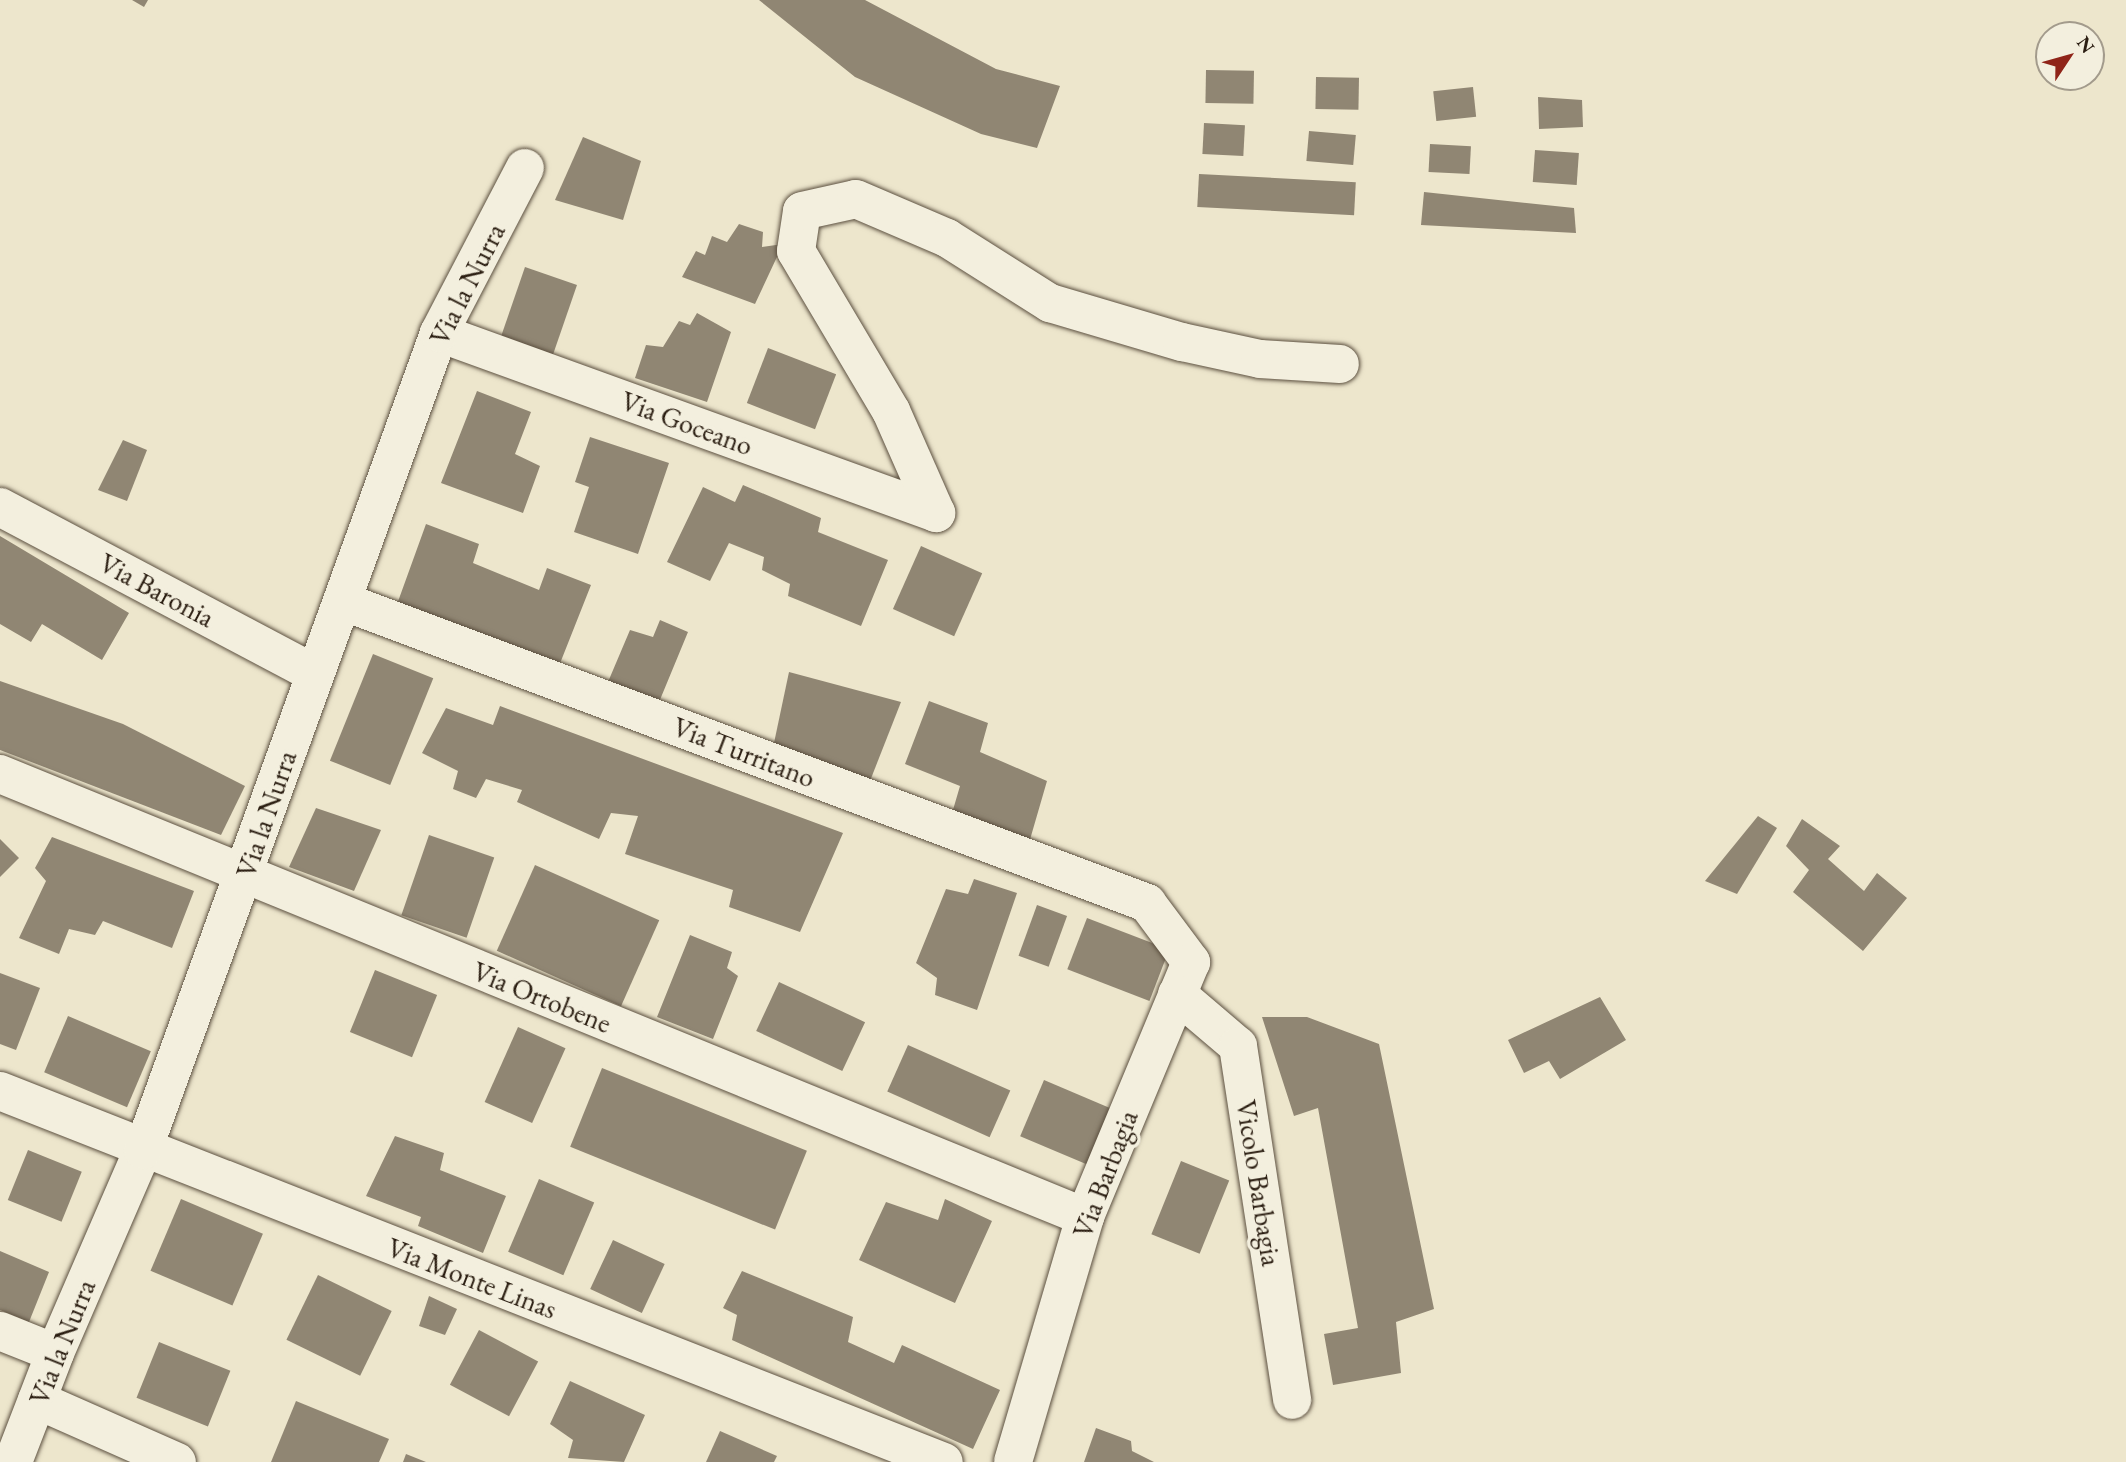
<!DOCTYPE html>
<html>
<head>
<meta charset="utf-8">
<style>
  body { margin:0 }
  #map { position:relative; width:2126px; height:1462px; overflow:hidden; background:#ede6cc; font-family:"EB Garamond",serif }
  div>[style] { position:absolute }
  [style*='--x'] { left:calc(var(--x)*1px); top:calc(var(--y)*1px); width:calc(var(--w)*1px); rotate:calc(var(--a)*1deg) }
  .building>* { inset:0; background:#908673; transform-origin:0 0 }
  .roads { filter:drop-shadow(0 0 2px #5c5040) drop-shadow(0 0 2px #5c5040) }
  .minor>* { height:38px; margin:-19px; padding:0 19px; transform-origin:19px; border-radius:19px; background:#f3efde }
  span { translate:-50% -50%; white-space:nowrap; text-align:center; line-height:1.15; -webkit-text-stroke:7px #f3efde; paint-order:stroke }
  .street-label { font-size:28px; color:#2b1e12 }
  .north { position:absolute; left:2035px; top:21px; width:70px; height:70px; box-sizing:border-box; background:#f3efde; border:2px solid #a39b8c; border-radius:50%; rotate:54deg; font-size:19px; font-weight:700; line-height:28px; text-align:center; color:#2b1e12 }
  .north::after { content:''; display:block; margin:auto; width:24px; height:32px; background:#8f2418; clip-path:polygon(50% 0,100% 100%,50% 72%,0 100%) }
</style>
</head>
<body>
<div id="map">
  <div class="building">
    <div style="clip-path:polygon(132px 0,148px 0,144px 7px)"></div>
    <div style="clip-path:polygon(759px 0,865px 0,996px 69px,1060px 86px,1037px 148px,981px 134px,855px 77px)"></div>
    <div style="left:1206px;top:70px;width:48px;height:33px;rotate:1deg"></div>
    <div style="left:1316px;top:77px;width:43px;height:32px;rotate:1deg"></div>
    <div style="left:1473px;top:87px;width:30px;height:40px;rotate:84deg"></div>
    <div style="clip-path:polygon(1538px 97px,1582px 100px,1583px 127px,1539px 129px)"></div>
    <div style="left:1204px;top:123px;width:41px;height:31px;rotate:3deg"></div>
    <div style="left:1309px;top:131px;width:47px;height:30px;rotate:5deg"></div>
    <div style="clip-path:polygon(583px 137px,641px 161px,623px 220px,555px 200px)"></div>
    <div style="left:1430px;top:144px;width:41px;height:28px;rotate:3deg"></div>
    <div style="left:1535px;top:150px;width:44px;height:32px;rotate:4deg"></div>
    <div style="left:1199px;top:174px;width:157px;height:33px;rotate:3deg"></div>
    <div style="clip-path:polygon(1424px 192px,1574px 208px,1576px 233px,1421px 225px)"></div>
    <div style="clip-path:polygon(739px 224px,763px 232px,762px 247px,783px 244px,755px 304px,682px 277px,696px 251px,705px 255px,712px 236px,727px 242px)"></div>
    <div style="left:525px;top:267px;width:55px;height:76px;rotate:19deg"></div>
    <div style="clip-path:polygon(697px 313px,731px 332px,707px 402px,635px 378px,646px 345px,663px 347px,679px 321px,690px 325px)"></div>
    <div style="left:768px;top:348px;width:73px;height:59px;rotate:21deg"></div>
    <div style="clip-path:polygon(477px 391px,531px 412px,515px 454px,540px 466px,523px 513px,441px 483px)"></div>
    <div style="clip-path:polygon(590px 437px,669px 463px,638px 554px,574px 532px,589px 487px,575px 482px)"></div>
    <div style="clip-path:polygon(123px 440px,147px 450px,127px 501px,98px 490px)"></div>
    <div style="clip-path:polygon(743px 485px,821px 518px,818px 532px,888px 560px,861px 626px,788px 596px,790px 584px,762px 570px,764px 557px,729px 543px,710px 581px,667px 562px,703px 487px,735px 502px)"></div>
    <div style="clip-path:polygon(426px 524px,479px 544px,473px 563px,539px 590px,547px 568px,591px 585px,557px 671px,396px 607px)"></div>
    <div style="clip-path:polygon(0 536px,129px 613px,102px 660px,42px 624px,31px 642px,0 624px)"></div>
    <div style="left:921px;top:546px;width:67px;height:69px;rotate:24deg"></div>
    <div style="clip-path:polygon(660px 620px,688px 632px,657px 707px,605px 689px,630px 630px,653px 637px)"></div>
    <div style="left:373px;top:654px;width:65px;height:115px;rotate:22deg"></div>
    <div style="clip-path:polygon(789px 672px,901px 702px,870px 781px,774px 743px)"></div>
    <div style="clip-path:polygon(0 681px,123px 724px,245px 786px,221px 835px,0 750px)"></div>
    <div style="clip-path:polygon(929px 701px,988px 723px,980px 752px,1047px 781px,1029px 843px,950px 820px,960px 786px,905px 764px)"></div>
    <div style="clip-path:polygon(500px 706px,843px 833px,800px 932px,729px 907px,733px 890px,625px 854px,638px 816px,611px 813px,599px 839px,517px 802px,522px 790px,486px 779px,476px 798px,453px 789px,458px 771px,422px 753px,446px 708px,493px 725px)"></div>
    <div style="clip-path:polygon(316px 808px,381px 830px,354px 891px,289px 867px)"></div>
    <div style="clip-path:polygon(1758px 816px,1777px 828px,1737px 894px,1705px 881px)"></div>
    <div style="clip-path:polygon(1802px 819px,1840px 846px,1828px 859px,1864px 891px,1877px 873px,1907px 898px,1863px 951px,1793px 892px,1809px 870px,1786px 846px)"></div>
    <div style="left:429px;top:835px;width:69px;height:85px;rotate:19deg"></div>
    <div style="clip-path:polygon(52px 837px,194px 891px,172px 948px,103px 921px,95px 935px,69px 929px,59px 954px,19px 938px,46px 881px,35px 868px)"></div>
    <div style="clip-path:polygon(0 839px,19px 858px,0 877px)"></div>
    <div style="left:535px;top:865px;width:136px;height:94px;rotate:24deg"></div>
    <div style="clip-path:polygon(974px 879px,1017px 893px,977px 1010px,935px 995px,937px 978px,916px 963px,946px 889px,968px 894px)"></div>
    <div style="left:1037px;top:905px;width:32px;height:54px;rotate:20deg"></div>
    <div style="left:1087px;top:918px;width:88px;height:55px;rotate:21deg"></div>
    <div style="clip-path:polygon(690px 935px,732px 952px,727px 968px,738px 976px,713px 1039px,657px 1017px)"></div>
    <div style="left:375px;top:970px;width:67px;height:67px;rotate:22deg"></div>
    <div style="clip-path:polygon(0 973px,40px 988px,16px 1050px,0 1044px)"></div>
    <div style="left:779px;top:982px;width:95px;height:54px;rotate:25deg"></div>
    <div style="clip-path:polygon(1600px 997px,1626px 1040px,1560px 1079px,1549px 1061px,1524px 1073px,1508px 1040px)"></div>
    <div style="left:68px;top:1016px;width:90px;height:61px;rotate:23deg"></div>
    <div style="clip-path:polygon(1262px 1017px,1307px 1017px,1379px 1044px,1434px 1309px,1396px 1322px,1401px 1373px,1333px 1385px,1324px 1334px,1358px 1328px,1318px 1108px,1294px 1116px)"></div>
    <div style="left:518px;top:1027px;width:52px;height:82px;rotate:24deg"></div>
    <div style="left:908px;top:1045px;width:112px;height:51px;rotate:24deg"></div>
    <div style="left:602px;top:1068px;width:221px;height:85px;rotate:22deg"></div>
    <div style="left:1044px;top:1080px;width:76px;height:61px;rotate:23deg"></div>
    <div style="clip-path:polygon(395px 1136px,444px 1153px,440px 1170px,506px 1196px,483px 1253px,418px 1226px,421px 1217px,366px 1196px)"></div>
    <div style="left:28px;top:1150px;width:58px;height:54px;rotate:22deg"></div>
    <div style="left:1181px;top:1161px;width:52px;height:79px;rotate:22deg"></div>
    <div style="left:539px;top:1179px;width:60px;height:79px;rotate:23deg"></div>
    <div style="left:181px;top:1199px;width:89px;height:78px;rotate:23deg"></div>
    <div style="clip-path:polygon(945px 1199px,992px 1221px,955px 1303px,859px 1260px,886px 1202px,938px 1220px)"></div>
    <div style="left:613px;top:1240px;width:57px;height:54px;rotate:25deg"></div>
    <div style="clip-path:polygon(0 1251px,49px 1272px,29px 1322px,0 1310px)"></div>
    <div style="clip-path:polygon(742px 1271px,853px 1317px,848px 1342px,894px 1363px,902px 1345px,1000px 1390px,973px 1449px,732px 1340px,737px 1315px,723px 1308px)"></div>
    <div style="left:318px;top:1275px;width:82px;height:72px;rotate:26deg"></div>
    <div style="clip-path:polygon(429px 1296px,457px 1309px,445px 1335px,419px 1326px)"></div>
    <div style="left:479px;top:1330px;width:67px;height:62px;rotate:28deg"></div>
    <div style="left:159px;top:1342px;width:77px;height:60px;rotate:22deg"></div>
    <div style="clip-path:polygon(570px 1381px,645px 1415px,624px 1462px,568px 1458px,573px 1440px,550px 1424px)"></div>
    <div style="clip-path:polygon(296px 1401px,389px 1439px,379px 1462px,271px 1462px)"></div>
    <div style="clip-path:polygon(1096px 1428px,1131px 1441px,1132px 1451px,1154px 1462px,1084px 1462px)"></div>
    <div style="clip-path:polygon(720px 1431px,777px 1456px,774px 1462px,706px 1462px)"></div>
    <div style="clip-path:polygon(406px 1454px,426px 1462px,403px 1462px)"></div>
  </div>
  <div class="roads">
    <div class="minor">
      <div style="--x:439;--y:333;--w:529;--a:19.91"></div>
      <div style="--x:0;--y:507;--w:355;--a:27.9"></div>
      <div style="--x:936;--y:513;--w:111;--a:-113.8"></div>
      <div style="--x:891;--y:411;--w:186;--a:-120.7"></div>
      <div style="--x:796;--y:251;--w:40;--a:-81.5"></div>
      <div style="--x:802;--y:211;--w:55;--a:-12.5"></div>
      <div style="--x:856;--y:199;--w:99;--a:23.2"></div>
      <div style="--x:947;--y:238;--w:122;--a:32.3"></div>
      <div style="--x:1050;--y:303;--w:138;--a:16.5"></div>
      <div style="--x:1182;--y:342;--w:80;--a:12.3"></div>
      <div style="--x:1260;--y:359;--w:80;--a:3.6"></div>
      <div style="--x:342;--y:601;--w:860;--a:20.56"></div>
      <div style="--x:1147;--y:903;--w:74;--a:53.3"></div>
      <div style="--x:1191;--y:962;--w:276;--a:112.6"></div>
      <div style="--x:1085;--y:1217;--w:255;--a:106.4"></div>
      <div style="--x:0;--y:774;--w:1172;--a:22.21"></div>
      <div style="--x:1177;--y:994;--w:80;--a:40.4"></div>
      <div style="--x:1238;--y:1046;--w:358;--a:81.3"></div>
      <div style="--x:0;--y:1091;--w:1014;--a:21.46"></div>
      <div style="--x:0;--y:1331;--w:59;--a:21.8"></div>
      <div style="--x:37;--y:1400;--w:153;--a:23.9"></div>
      <div style="--x:13;--y:1462;--w:117;--a:-68.9"></div>
      <div style="--x:55;--y:1353;--w:221;--a:-66.6"></div>
      <div style="--x:143;--y:1150;--w:869;--a:-70.08"></div>
      <div style="--x:439;--y:333;--w:186;--a:-62.5"></div>
    </div>
  </div>
  <div class="street-label">
    <span style="left:467px;top:284px;rotate:-63deg">Via la Nurra</span>
    <span style="left:687px;top:423px;rotate:20deg">Via Goceano</span>
    <span style="left:157px;top:590px;rotate:28deg">Via Baronia</span>
    <span style="left:744px;top:752px;rotate:21deg">Via Turritano</span>
    <span style="left:266px;top:814px;rotate:-71deg">Via la Nurra</span>
    <span style="left:542px;top:997px;rotate:22deg">Via Ortobene</span>
    <span style="left:1105px;top:1174px;rotate:-69deg">Via Barbagia</span>
    <span style="left:1259px;top:1183px;rotate:81deg">Vicolo Barbagia</span>
    <span style="left:472px;top:1278px;rotate:21deg">Via Monte Linas</span>
    <span style="left:62px;top:1342px;rotate:-68deg">Via la Nurra</span>
  </div>
  <div class="north">N</div>
</div>
</body>
</html>
